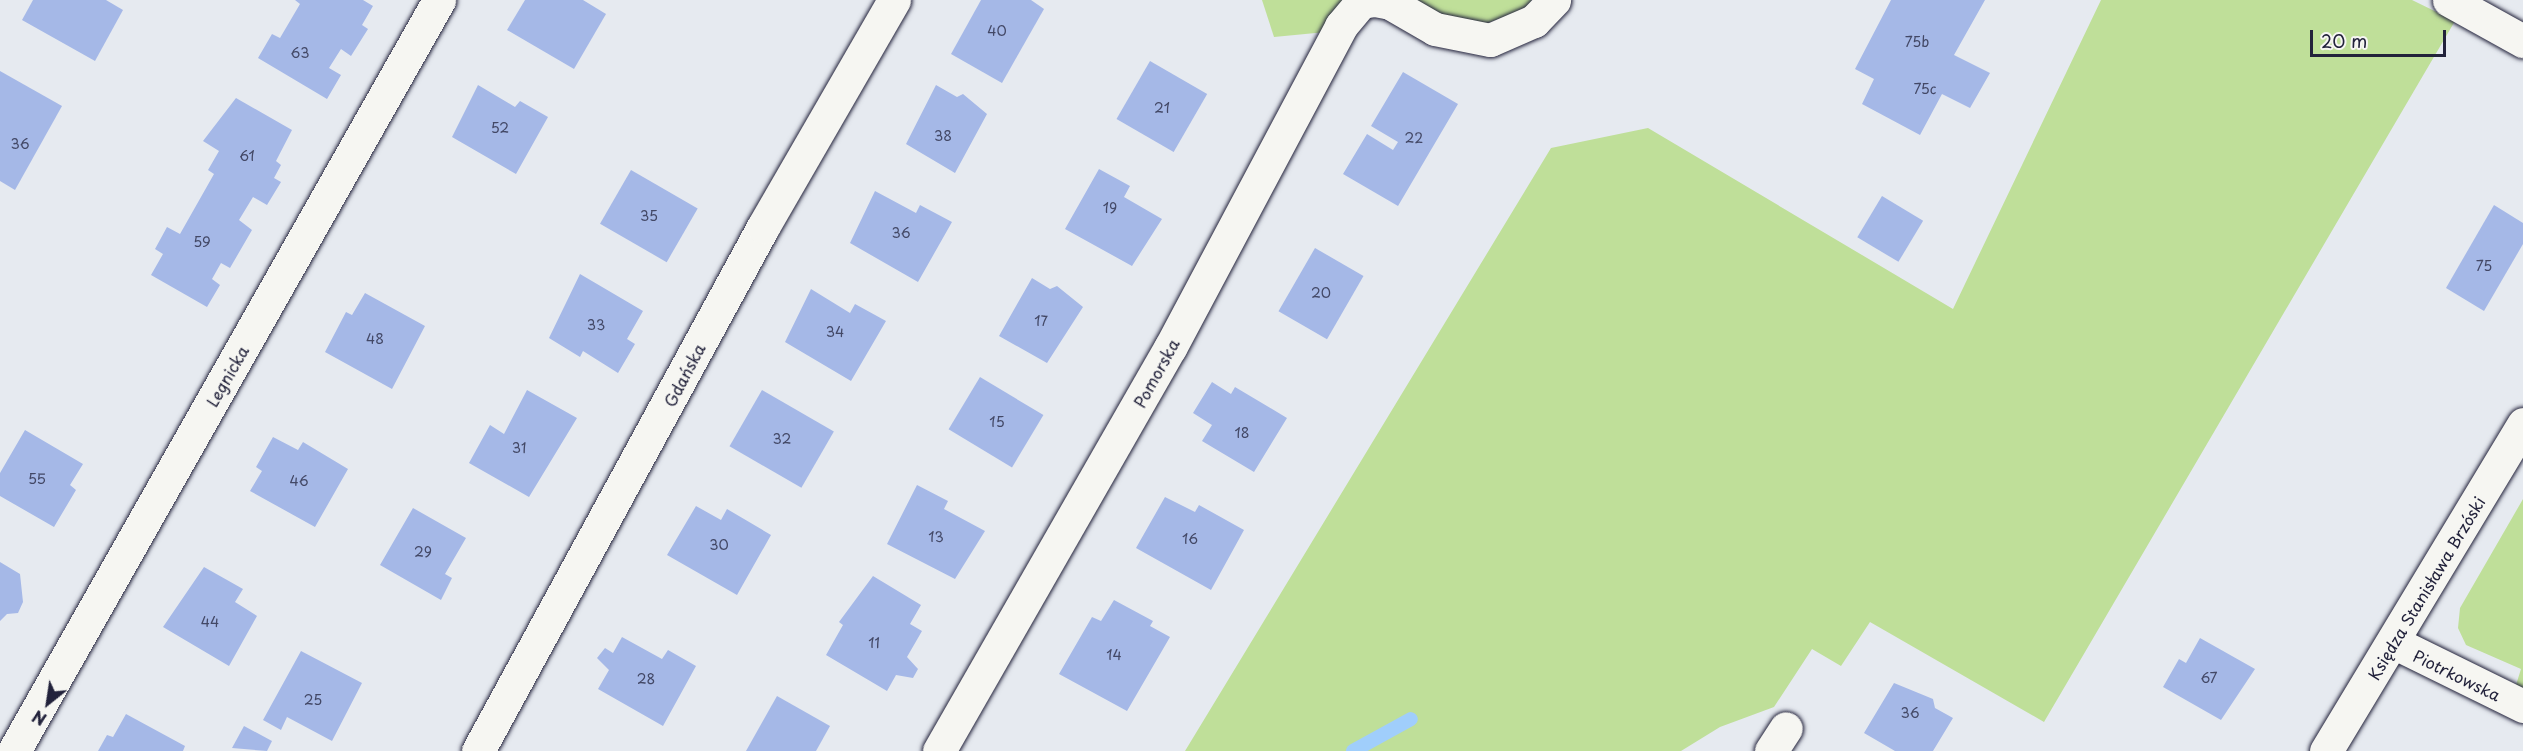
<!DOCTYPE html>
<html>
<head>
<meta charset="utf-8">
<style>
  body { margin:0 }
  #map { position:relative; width:2523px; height:751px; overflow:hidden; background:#e6eaf0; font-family:"Playpen Sans",sans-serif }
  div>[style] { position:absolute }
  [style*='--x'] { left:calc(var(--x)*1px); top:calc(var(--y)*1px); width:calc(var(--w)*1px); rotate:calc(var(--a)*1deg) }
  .green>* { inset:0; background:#bfdf99 }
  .stream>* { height:14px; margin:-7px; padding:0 7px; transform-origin:7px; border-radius:7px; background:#a0cefb }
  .building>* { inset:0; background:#a5b8e7; transform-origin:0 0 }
  .roads { filter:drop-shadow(0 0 2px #22223b) drop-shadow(0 0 2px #22223b) }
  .minor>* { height:33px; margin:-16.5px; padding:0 16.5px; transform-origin:16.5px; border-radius:16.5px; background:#f6f6f2 }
  .tertiary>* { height:33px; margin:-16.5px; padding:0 16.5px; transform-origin:16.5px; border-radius:16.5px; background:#f6f6f2 }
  span { translate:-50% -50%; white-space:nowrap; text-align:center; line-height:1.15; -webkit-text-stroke:4.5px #f6f6f2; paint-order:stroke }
  .number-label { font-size:14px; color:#434866 }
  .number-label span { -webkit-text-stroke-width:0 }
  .street-label { font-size:16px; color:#22223b }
  .north { position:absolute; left:18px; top:673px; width:60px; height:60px; -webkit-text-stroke:4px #f6f6f2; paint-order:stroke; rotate:210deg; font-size:16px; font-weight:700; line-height:24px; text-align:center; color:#22223b }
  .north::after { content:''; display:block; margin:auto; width:21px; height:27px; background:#22223b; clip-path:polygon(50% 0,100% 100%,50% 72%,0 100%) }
  .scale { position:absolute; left:2310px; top:30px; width:136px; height:27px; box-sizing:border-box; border:3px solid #22223b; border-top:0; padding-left:8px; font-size:18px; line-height:21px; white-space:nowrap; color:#22223b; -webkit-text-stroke:4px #f6f6f2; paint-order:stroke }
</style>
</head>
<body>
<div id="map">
  <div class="green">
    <div style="clip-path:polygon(1262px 0,1346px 0,1326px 32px,1274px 37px)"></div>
    <div style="clip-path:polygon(1405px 0,1532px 0,1523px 10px,1474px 28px)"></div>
    <div style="clip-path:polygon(2101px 0,2412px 0,2455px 21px,2044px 722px,1870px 622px,1841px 666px,1812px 649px,1774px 707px,1720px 727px,1681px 751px,1185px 751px,1551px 148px,1648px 128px,1953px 309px)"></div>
    <div style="clip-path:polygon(2523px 499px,2523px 688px,2516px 685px,2521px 669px,2466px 645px,2458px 628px,2460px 608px)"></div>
  </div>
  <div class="stream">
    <div style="--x:1353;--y:751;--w:66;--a:-28.9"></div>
  </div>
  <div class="building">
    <div style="clip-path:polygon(33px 0,106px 0,123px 10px,95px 61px,22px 20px)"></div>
    <div style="clip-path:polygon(295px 0,363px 0,373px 6px,362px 25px,368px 29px,351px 56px,341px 49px,329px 68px,341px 75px,327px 99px,258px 58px,272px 34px,280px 38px,300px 4px)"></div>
    <div style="clip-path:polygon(525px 0,583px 0,606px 14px,574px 69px,507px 30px)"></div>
    <div style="clip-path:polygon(981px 0,1031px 0,1044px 9px,1002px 83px,951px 54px)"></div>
    <div style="clip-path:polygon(1891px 0,1985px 0,1954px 55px,1990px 73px,1970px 108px,1942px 94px,1920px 135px,1862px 104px,1874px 79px,1855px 69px)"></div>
    <div style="left:1150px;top:61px;width:66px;height:67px;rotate:30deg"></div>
    <div style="clip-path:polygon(0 71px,62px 106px,15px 190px,0 181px)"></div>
    <div style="clip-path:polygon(1403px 72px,1458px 104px,1398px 206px,1343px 174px,1367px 134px,1393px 150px,1398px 142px,1371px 126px)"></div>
    <div style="clip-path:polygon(478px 85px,515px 107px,520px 101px,548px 117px,516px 174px,452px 137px)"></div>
    <div style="clip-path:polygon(936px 85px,957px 97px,963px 94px,987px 114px,955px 173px,906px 144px)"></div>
    <div style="clip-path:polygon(236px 98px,292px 130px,276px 161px,281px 165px,274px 178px,281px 182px,267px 205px,253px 197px,239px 220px,252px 230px,230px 268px,221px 263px,212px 279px,220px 285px,207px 307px,151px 275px,163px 254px,155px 249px,167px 227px,180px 234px,214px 174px,208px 170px,219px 151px,203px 141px)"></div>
    <div style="clip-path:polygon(1099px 169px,1130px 186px,1124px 197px,1162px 219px,1132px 266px,1065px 229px)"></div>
    <div style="left:631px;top:170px;width:77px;height:62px;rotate:30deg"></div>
    <div style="clip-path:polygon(875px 191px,916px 213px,920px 205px,952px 222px,918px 282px,850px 243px)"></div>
    <div style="left:1882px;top:196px;width:48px;height:48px;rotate:31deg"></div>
    <div style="clip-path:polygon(2494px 205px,2523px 223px,2523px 244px,2484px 311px,2446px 288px)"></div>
    <div style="left:1315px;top:248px;width:56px;height:73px;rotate:30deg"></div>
    <div style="clip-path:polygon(580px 274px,643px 311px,627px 339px,635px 344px,618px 373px,583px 351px,580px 357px,549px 338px)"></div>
    <div style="clip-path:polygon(1032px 278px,1050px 289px,1057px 286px,1083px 307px,1047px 363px,999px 336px)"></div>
    <div style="clip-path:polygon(811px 289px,850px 313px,855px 304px,886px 321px,851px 381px,785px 342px)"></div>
    <div style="clip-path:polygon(365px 293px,425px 326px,392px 389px,325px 352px,346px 312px,352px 315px)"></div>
    <div style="left:980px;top:377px;width:74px;height:61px;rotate:31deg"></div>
    <div style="clip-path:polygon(1212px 382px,1231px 394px,1235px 387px,1287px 418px,1254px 472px,1202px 441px,1212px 425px,1193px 413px)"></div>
    <div style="clip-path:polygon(527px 390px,577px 418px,529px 497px,469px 463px,490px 425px,504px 434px)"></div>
    <div style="left:762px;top:390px;width:83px;height:65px;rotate:30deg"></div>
    <div style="clip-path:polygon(25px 430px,83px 464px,70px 485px,76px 490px,54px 527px,0 496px,0 473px)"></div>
    <div style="clip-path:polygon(273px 437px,298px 450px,303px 442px,348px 469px,315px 527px,250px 491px,262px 471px,256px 467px)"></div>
    <div style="clip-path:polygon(917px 485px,948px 501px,944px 509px,985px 531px,955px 579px,887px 544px)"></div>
    <div style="clip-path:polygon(1165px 497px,1195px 512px,1199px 505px,1244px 530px,1211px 590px,1136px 548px)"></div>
    <div style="clip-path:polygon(696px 506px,721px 520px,727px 509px,771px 535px,737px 595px,667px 555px)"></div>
    <div style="clip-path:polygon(413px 508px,466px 538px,445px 574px,452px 578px,441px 600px,380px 565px)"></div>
    <div style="clip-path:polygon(0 562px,20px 574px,23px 602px,18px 613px,7px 614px,0 621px)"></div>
    <div style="clip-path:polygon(204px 567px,243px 589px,235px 602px,257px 616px,229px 666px,163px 627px)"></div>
    <div style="clip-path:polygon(873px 576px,921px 605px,910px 624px,922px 631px,907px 657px,918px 669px,913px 678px,896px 675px,887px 691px,826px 655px,843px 625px,839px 622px)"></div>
    <div style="clip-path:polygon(1114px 600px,1153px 621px,1150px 626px,1170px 637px,1127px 711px,1059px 674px,1092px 617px,1101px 621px)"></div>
    <div style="clip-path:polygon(622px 637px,662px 659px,668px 650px,696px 666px,663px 726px,598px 689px,609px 670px,597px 658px,605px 648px,613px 653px)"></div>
    <div style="clip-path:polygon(2200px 638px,2255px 669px,2221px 720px,2163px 687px,2179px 659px,2186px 663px)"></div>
    <div style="clip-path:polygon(301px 651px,362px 683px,332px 741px,287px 717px,281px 730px,263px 720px)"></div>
    <div style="clip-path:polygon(1894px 683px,1933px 699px,1935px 708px,1953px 718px,1933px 751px,1895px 751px,1864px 733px)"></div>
    <div style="clip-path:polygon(777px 696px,830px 726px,816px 751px,746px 751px)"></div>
    <div style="clip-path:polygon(126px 714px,185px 746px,183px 751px,98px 751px,107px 735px,113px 737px)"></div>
    <div style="clip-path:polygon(244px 726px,272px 741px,267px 751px,232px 748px)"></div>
  </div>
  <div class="roads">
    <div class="minor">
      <div style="--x:1375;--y:0;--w:15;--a:11"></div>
      <div style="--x:1390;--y:3;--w:52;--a:30"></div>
      <div style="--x:1435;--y:29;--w:56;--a:11.3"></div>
      <div style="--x:1490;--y:40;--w:48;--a:-23.4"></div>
      <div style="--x:1534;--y:21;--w:29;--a:-46"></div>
      <div style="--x:2393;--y:642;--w:145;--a:26.2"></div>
      <div style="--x:14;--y:751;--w:863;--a:-60.49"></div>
      <div style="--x:478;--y:751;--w:596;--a:-61.46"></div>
      <div style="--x:763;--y:227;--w:262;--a:-60"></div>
      <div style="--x:939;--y:751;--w:465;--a:-60.2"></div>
      <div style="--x:1170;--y:348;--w:365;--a:-62"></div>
      <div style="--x:1341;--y:26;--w:31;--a:-50"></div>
      <div style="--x:1361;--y:2;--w:12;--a:-9"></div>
      <div style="--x:1771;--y:751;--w:27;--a:-57"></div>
    </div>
    <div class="tertiary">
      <div style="--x:2449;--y:0;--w:85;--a:29"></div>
      <div style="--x:2326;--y:751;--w:382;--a:-58.9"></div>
    </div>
  </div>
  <div class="number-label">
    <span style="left:997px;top:31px">40</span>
    <span style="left:1917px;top:42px">75b</span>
    <span style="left:300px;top:53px">63</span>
    <span style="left:1925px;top:89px">75c</span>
    <span style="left:1162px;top:108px">21</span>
    <span style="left:500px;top:128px">52</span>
    <span style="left:943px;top:136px">38</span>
    <span style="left:1414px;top:138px">22</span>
    <span style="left:20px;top:144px">36</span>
    <span style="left:247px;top:156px">61</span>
    <span style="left:1110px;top:208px">19</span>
    <span style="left:649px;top:216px">35</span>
    <span style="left:901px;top:233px">36</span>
    <span style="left:202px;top:242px">59</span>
    <span style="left:2484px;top:266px">75</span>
    <span style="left:1321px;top:293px">20</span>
    <span style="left:1041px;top:321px">17</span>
    <span style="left:596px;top:325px">33</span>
    <span style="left:835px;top:332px">34</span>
    <span style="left:375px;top:339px">48</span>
    <span style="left:997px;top:422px">15</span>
    <span style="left:1242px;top:433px">18</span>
    <span style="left:782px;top:439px">32</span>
    <span style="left:519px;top:448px">31</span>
    <span style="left:37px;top:479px">55</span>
    <span style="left:299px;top:481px">46</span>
    <span style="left:936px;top:537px">13</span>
    <span style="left:1190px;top:539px">16</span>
    <span style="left:719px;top:545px">30</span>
    <span style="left:423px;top:552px">29</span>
    <span style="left:210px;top:622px">44</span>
    <span style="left:874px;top:643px">11</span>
    <span style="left:1114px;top:655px">14</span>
    <span style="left:2209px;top:678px">67</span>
    <span style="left:646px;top:679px">28</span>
    <span style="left:313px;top:700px">25</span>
    <span style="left:1910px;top:713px">36</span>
  </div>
  <div class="street-label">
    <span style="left:1156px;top:373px;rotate:-61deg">Pomorska</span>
    <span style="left:684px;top:375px;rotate:-62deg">Gdańska</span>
    <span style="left:227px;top:376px;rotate:-60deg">Legnicka</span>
    <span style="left:2426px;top:588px;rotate:-59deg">Księdza Stanisława Brzóski</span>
    <span style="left:2457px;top:675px;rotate:26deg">Piotrkowska</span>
  </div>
  <div class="north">N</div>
  <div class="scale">20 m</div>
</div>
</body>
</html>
